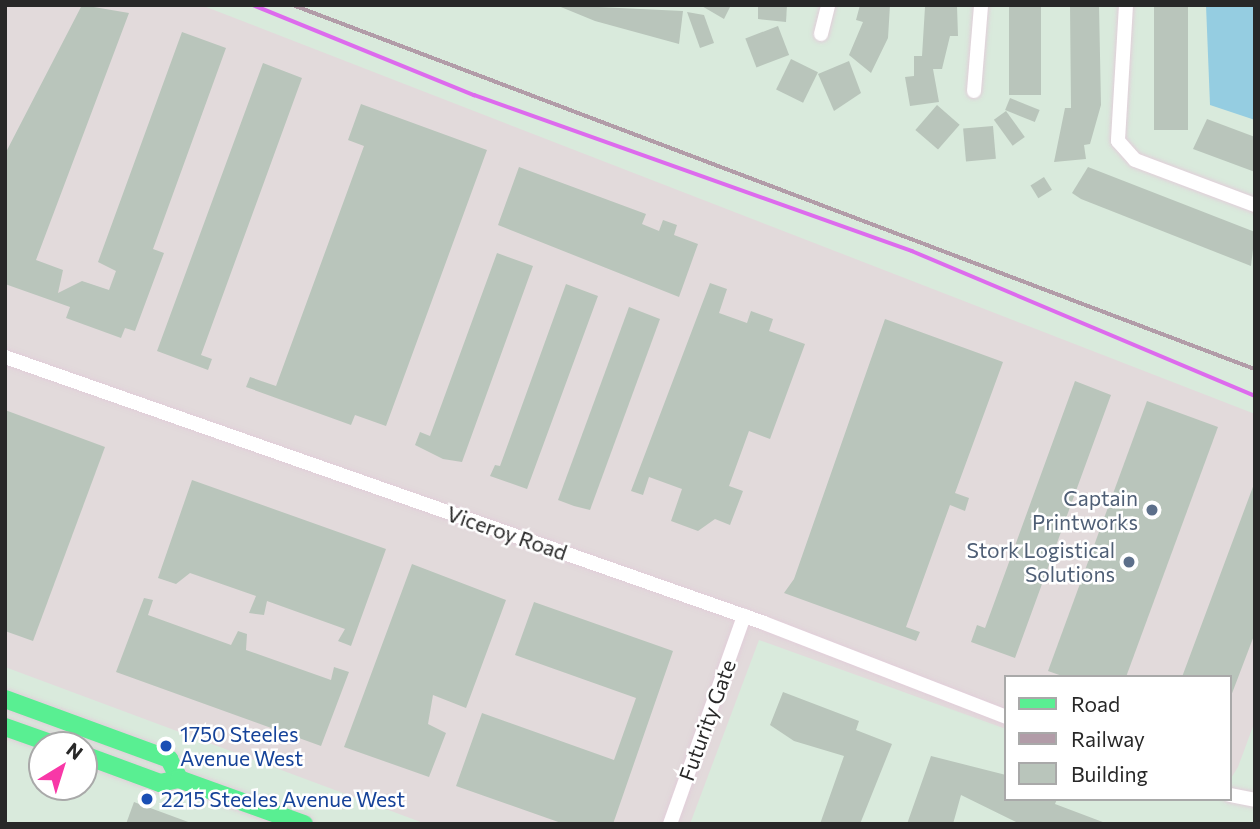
<!DOCTYPE html>
<html>
<head>
<meta charset="utf-8">
<style>
  body { margin:0 }
  #map { position:relative; width:1260px; height:829px; overflow:hidden; background:#d9eadc; font-family:Commissioner,sans-serif }
  div>[style] { position:absolute }
  [style*='--x'] { left:calc(var(--x)*1px); top:calc(var(--y)*1px); width:calc(var(--w)*1px); rotate:calc(var(--a)*1deg) }
  .industrial>* { inset:0; background:#e2dadb }
  .green>* { inset:0; background:#95cde1 }
  .stream>* { height:3.5px; margin:-1.75px; padding:0 1.75px; transform-origin:1.75px; border-radius:1.75px; background:#dd6bed }
  .building>* { inset:0; background:#b9c5bb; transform-origin:0 0 }
  .roads { filter:drop-shadow(0 0 2px #e1ced9) drop-shadow(0 0 2px #e1ced9) }
  .minor>* { height:14px; margin:-7px; padding:0 7px; transform-origin:7px; border-radius:7px; background:#fff }
  .major>* { height:18px; margin:-9px; padding:0 9px; transform-origin:9px; border-radius:9px; background:#59ef92 }
  .rail>* { height:3.5px; margin:-1.75px; padding:0 1.75px; transform-origin:1.75px; border-radius:1.75px; background:#b29ca8 }
  .dots>* { width:19px; height:19px; translate:-50% -50%; box-sizing:border-box; border:4px solid #fff; border-radius:50% }
  span { translate:-50% -50%; white-space:nowrap; text-align:center; line-height:1.15; -webkit-text-stroke:5px #fff; paint-order:stroke }
  .service-label { font-size:21px; color:#4e5e75 }
  .right { translate:-100% -50%; text-align:right }
  .street-label { font-size:21px; color:#282828 }
  .transit-label { font-size:21px; color:#164399 }
  .left { translate:0 -50%; text-align:left }
  .frame { position:absolute; inset:0; border:7px solid #282828; pointer-events:none }
  .legend { position:absolute; left:1004px; top:675px; width:228px; height:126px; box-sizing:border-box; background:#fff; border:2px solid #a9a9a9; margin:0; padding:9px 12px; list-style:none; font-size:21px; color:#282828 }
  .legend li { display:flex; align-items:center; gap:14px; height:35px }
  .legend b { width:35px; border:2px solid #a9a9a9 }
  .north { position:absolute; left:28px; top:731px; width:70px; height:70px; box-sizing:border-box; background:#fff; border:2px solid #a9a9a9; border-radius:50%; rotate:38deg; font-size:19px; font-weight:700; line-height:28px; text-align:center; color:#282828 }
  .north::after { content:''; display:block; margin:auto; width:24px; height:32px; background:#f838a7; clip-path:polygon(50% 0,100% 100%,50% 72%,0 100%) }
</style>
</head>
<body>
<div id="map">
  <div class="industrial">
    <div style="clip-path:polygon(5px 5px,201px 5px,1255px 414px,1255px 721px,1238px 767px,1230px 780px,1230px 677px,1006px 677px,1006px 729px,759px 640px,690px 824px,426px 824px,5px 667px)"></div>
  </div>
  <div class="green">
    <div style="clip-path:polygon(1206px 5px,1255px 5px,1255px 120px,1210px 105px)"></div>
  </div>
  <div class="stream">
    <div style="--x:253;--y:5;--w:239;--a:22.2"></div>
    <div style="--x:474;--y:95;--w:465;--a:19.6"></div>
    <div style="--x:912;--y:251;--w:372;--a:22.9"></div>
  </div>
  <div class="building">
    <div style="clip-path:polygon(82px 5px,129px 13px,36px 260px,63px 270px,58px 293px,82px 281px,109px 290px,116px 271px,98px 262px,182px 32px,226px 48px,153px 249px,164px 253px,135px 331px,125px 328px,121px 338px,66px 318px,70px 307px,5px 284px,5px 154px)"></div>
    <div style="clip-path:polygon(556px 5px,683px 11px,679px 44px,595px 21px)"></div>
    <div style="clip-path:polygon(700px 5px,731px 5px,724px 19px)"></div>
    <div style="clip-path:polygon(758px 5px,787px 5px,786px 22px,758px 19px)"></div>
    <div style="clip-path:polygon(860px 5px,890px 5px,888px 38px,871px 73px,849px 55px,863px 22px,856px 20px)"></div>
    <div style="left:1009px;top:5px;width:32px;height:90px"></div>
    <div style="clip-path:polygon(1070px 5px,1099px 5px,1101px 105px,1090px 144px,1084px 145px,1086px 159px,1054px 162px,1065px 108px,1071px 108px)"></div>
    <div style="left:1154px;top:5px;width:34px;height:125px"></div>
    <div style="clip-path:polygon(957px 6px,958px 36px,950px 36px,942px 69px,933px 69px,939px 102px,910px 106px,905px 77px,914px 76px,914px 56px,922px 56px,925px 7px)"></div>
    <div style="clip-path:polygon(687px 12px,704px 15px,714px 43px,700px 48px)"></div>
    <div style="left:778px;top:26px;width:31px;height:35px;rotate:69deg"></div>
    <div style="left:791px;top:59px;width:30px;height:34px;rotate:26deg"></div>
    <div style="clip-path:polygon(849px 61px,861px 93px,834px 111px,818px 74px)"></div>
    <div style="clip-path:polygon(263px 63px,302px 78px,201px 355px,212px 359px,208px 370px,157px 351px)"></div>
    <div style="left:1010px;top:98px;width:32px;height:13px;rotate:22deg"></div>
    <div style="clip-path:polygon(361px 104px,487px 150px,386px 426px,355px 415px,351px 425px,246px 387px,250px 377px,276px 386px,364px 146px,348px 140px)"></div>
    <div style="left:937px;top:105px;width:30px;height:33px;rotate:41deg"></div>
    <div style="left:1006px;top:111px;width:32px;height:15px;rotate:54deg"></div>
    <div style="clip-path:polygon(1207px 119px,1255px 137px,1255px 172px,1193px 149px)"></div>
    <div style="left:993px;top:126px;width:33px;height:30px;rotate:85deg"></div>
    <div style="clip-path:polygon(519px 167px,646px 214px,642px 224px,659px 231px,663px 220px,677px 225px,674px 235px,698px 244px,679px 297px,498px 225px)"></div>
    <div style="clip-path:polygon(1088px 167px,1255px 232px,1251px 266px,1081px 199px,1072px 193px)"></div>
    <div style="left:1044px;top:177px;width:15px;height:16px;rotate:58deg"></div>
    <div style="clip-path:polygon(497px 253px,533px 266px,462px 462px,443px 459px,415px 445px,420px 432px,430px 436px)"></div>
    <div style="clip-path:polygon(710px 283px,727px 289px,719px 313px,747px 323px,751px 311px,773px 319px,769px 331px,805px 344px,770px 439px,749px 431px,729px 486px,743px 491px,730px 525px,715px 519px,698px 531px,671px 521px,682px 489px,649px 477px,643px 495px,631px 491px)"></div>
    <div style="clip-path:polygon(566px 284px,598px 296px,527px 489px,490px 476px,495px 465px,500px 466px)"></div>
    <div style="clip-path:polygon(629px 307px,660px 319px,590px 510px,574px 506px,558px 500px)"></div>
    <div style="clip-path:polygon(885px 319px,1003px 362px,955px 493px,969px 498px,965px 511px,950px 505px,906px 627px,920px 632px,916px 641px,784px 593px,794px 579px)"></div>
    <div style="clip-path:polygon(1075px 381px,1111px 395px,1015px 658px,971px 642px,977px 625px,985px 628px)"></div>
    <div style="clip-path:polygon(1147px 401px,1218px 427px,1126px 677px,1065px 677px,1048px 671px)"></div>
    <div style="clip-path:polygon(5px 410px,105px 447px,33px 641px,5px 631px)"></div>
    <div style="clip-path:polygon(192px 480px,386px 549px,351px 646px,338px 641px,345px 629px,267px 601px,264px 615px,249px 613px,256px 596px,190px 573px,176px 584px,158px 578px)"></div>
    <div style="clip-path:polygon(1254px 484px,1255px 633px,1231px 696px,1230px 677px,1182px 677px)"></div>
    <div style="clip-path:polygon(412px 564px,506px 600px,466px 708px,433px 695px,428px 724px,446px 733px,429px 777px,344px 747px)"></div>
    <div style="clip-path:polygon(144px 598px,153px 600px,148px 615px,231px 645px,238px 631px,247px 634px,246px 650px,331px 680px,334px 667px,349px 672px,321px 746px,116px 672px)"></div>
    <div style="clip-path:polygon(534px 602px,673px 651px,613px 824px,564px 824px,456px 786px,482px 713px,614px 760px,636px 698px,515px 655px)"></div>
    <div style="clip-path:polygon(783px 692px,859px 721px,856px 730px,892px 744px,860px 824px,820px 824px,844px 756px,794px 741px,770px 725px)"></div>
    <div style="clip-path:polygon(931px 756px,1006px 775px,1006px 799px,1057px 799px,1055px 804px,1108px 824px,1016px 822px,961px 795px,953px 824px,907px 824px)"></div>
    <div style="clip-path:polygon(134px 802px,191px 823px,191px 824px,126px 824px)"></div>
  </div>
  <div class="roads">
    <div class="minor">
      <div style="--x:1126;--y:5;--w:136;--a:93.4"></div>
      <div style="--x:1118;--y:141;--w:25;--a:48"></div>
      <div style="--x:1135;--y:160;--w:128;--a:20.6"></div>
      <div style="--x:821;--y:34;--w:30;--a:-76"></div>
      <div style="--x:974;--y:91;--w:86;--a:-85.3"></div>
      <div style="--x:5;--y:357;--w:804;--a:19.31"></div>
      <div style="--x:764;--y:623;--w:260;--a:21.2"></div>
      <div style="--x:1230;--y:795;--w:25;--a:11"></div>
      <div style="--x:670;--y:824;--w:221;--a:-70.4"></div>
    </div>
    <div class="major">
      <div style="--x:5;--y:699;--w:175;--a:20.1"></div>
      <div style="--x:169;--y:759;--w:22;--a:63"></div>
      <div style="--x:5;--y:727;--w:54;--a:19.4"></div>
      <div style="--x:84;--y:755;--w:81;--a:20.2"></div>
      <div style="--x:160;--y:783;--w:19;--a:-12"></div>
      <div style="--x:179;--y:779;--w:133;--a:19.8"></div>
    </div>
  </div>
  <div class="rail">
    <div style="--x:293;--y:5;--w:1029;--a:20.73"></div>
  </div>
  <div class="dots">
    <div style="left:1152px;top:510px;background:#5c6f8a"></div>
    <div style="left:1129px;top:562px;background:#5c6f8a"></div>
    <div style="left:166px;top:746px;background:#1a4fb4"></div>
    <div style="left:147px;top:799px;background:#1a4fb4"></div>
  </div>
  <div class="service-label">
    <span class="right" style="left:1138px;top:510px">Captain<br>Printworks</span>
    <span class="right" style="left:1115px;top:562px">Stork Logistical<br>Solutions</span>
  </div>
  <div class="street-label">
    <span style="left:507px;top:533px;rotate:19deg">Viceroy Road</span>
    <span style="left:707px;top:720px;rotate:-70deg">Futurity Gate</span>
  </div>
  <div class="transit-label">
    <span class="left" style="left:180px;top:746px">1750 Steeles<br>Avenue West</span>
    <span class="left" style="left:161px;top:799px">2215 Steeles Avenue West</span>
  </div>
  <div class="frame"></div>
  <ul class="legend">
  <li><b style="height:9px;background:#59ef92"></b>Road</li>
  <li><b style="height:9px;background:#b29ca8"></b>Railway</li>
  <li><b style="height:19px;background:#b9c5bb"></b>Building</li>
  </ul>
  <div class="north">N</div>
</div>
</body>
</html>
